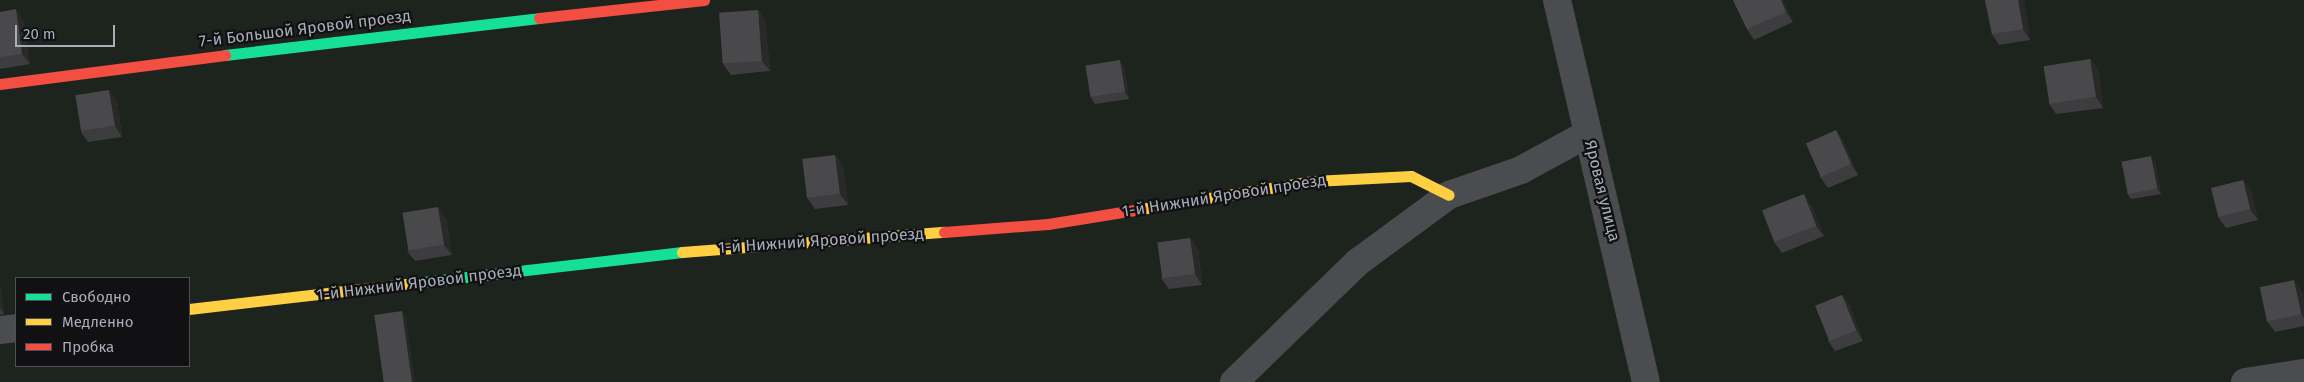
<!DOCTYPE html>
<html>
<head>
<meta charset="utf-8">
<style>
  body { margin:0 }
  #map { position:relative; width:2304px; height:382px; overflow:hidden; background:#171717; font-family:"Fira Sans",sans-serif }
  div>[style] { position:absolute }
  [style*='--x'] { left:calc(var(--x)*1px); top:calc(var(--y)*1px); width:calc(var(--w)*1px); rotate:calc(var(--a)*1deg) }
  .green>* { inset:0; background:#1d241e }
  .street>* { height:28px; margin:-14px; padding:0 14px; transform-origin:14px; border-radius:14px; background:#4b4c50 }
  .fast>* { height:11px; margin:-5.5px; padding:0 5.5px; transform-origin:5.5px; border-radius:5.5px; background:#16e098 }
  .slow>* { height:11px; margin:-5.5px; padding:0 5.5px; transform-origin:5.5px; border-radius:5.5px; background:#ffcf43 }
  .jam>* { height:11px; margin:-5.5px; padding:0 5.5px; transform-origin:5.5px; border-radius:5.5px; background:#f24e42 }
  .wall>* { inset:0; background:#3d3d3f }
  .shaded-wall>* { inset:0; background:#29292a }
  .building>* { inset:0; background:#49494c; transform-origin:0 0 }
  span { translate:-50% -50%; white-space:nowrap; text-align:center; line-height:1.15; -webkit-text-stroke:4.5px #111113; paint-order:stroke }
  .street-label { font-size:16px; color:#a8adb8 }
  .legend { position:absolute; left:15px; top:277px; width:175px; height:90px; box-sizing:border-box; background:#111113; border:1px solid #4d4f55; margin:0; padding:6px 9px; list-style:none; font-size:15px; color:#a8adb8 }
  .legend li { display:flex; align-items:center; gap:10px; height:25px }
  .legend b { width:25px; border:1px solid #4d4f55 }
  .scale { position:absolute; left:15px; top:25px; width:100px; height:22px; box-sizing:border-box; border:2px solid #a8adb8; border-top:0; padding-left:6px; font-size:15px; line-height:18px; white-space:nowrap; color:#a8adb8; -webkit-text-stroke:4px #111113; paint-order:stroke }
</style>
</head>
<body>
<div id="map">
  <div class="green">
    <div style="clip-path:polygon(evenodd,0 0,2304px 0,2304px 382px,0 382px,0 0,16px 278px,189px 278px,189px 366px,16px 366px,16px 278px)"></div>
  </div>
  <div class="street">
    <div style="--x:1557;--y:0;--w:392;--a:76.9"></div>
    <div style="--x:0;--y:330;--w:16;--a:-7"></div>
    <div style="--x:1234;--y:382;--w:173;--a:-44.1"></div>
    <div style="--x:1358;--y:262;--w:113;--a:-36.4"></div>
    <div style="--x:1449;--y:195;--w:76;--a:-19.1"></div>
    <div style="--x:1521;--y:170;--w:75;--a:-28.6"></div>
    <div style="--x:2245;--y:382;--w:60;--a:-8.7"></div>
  </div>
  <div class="fast">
    <div style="--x:225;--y:55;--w:316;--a:-6.7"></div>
    <div style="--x:406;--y:284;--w:278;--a:-6.6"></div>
  </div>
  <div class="slow">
    <div style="--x:1141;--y:209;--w:175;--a:-9.2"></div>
    <div style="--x:1314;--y:181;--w:97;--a:-3"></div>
    <div style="--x:1411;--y:176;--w:42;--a:26.6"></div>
    <div style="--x:682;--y:252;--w:263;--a:-4.4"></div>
    <div style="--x:189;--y:309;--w:218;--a:-6.6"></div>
  </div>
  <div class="jam">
    <div style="--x:539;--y:18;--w:166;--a:-6.2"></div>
    <div style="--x:0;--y:84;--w:227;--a:-7.3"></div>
    <div style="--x:944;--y:232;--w:104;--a:-4.4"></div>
    <div style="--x:1048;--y:224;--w:94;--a:-9.2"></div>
  </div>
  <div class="wall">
    <div style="clip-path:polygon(1733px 0,1783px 0,1793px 22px,1754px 40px,1747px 29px)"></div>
    <div style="clip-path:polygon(1985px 0,2024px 0,2030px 40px,1999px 45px,1992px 34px)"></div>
    <div style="clip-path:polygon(758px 10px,765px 21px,770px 71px,731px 75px,723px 64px)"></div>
    <div style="clip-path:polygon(0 12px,23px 20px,30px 64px,0 69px)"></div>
    <div style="clip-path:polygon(2090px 59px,2098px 69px,2103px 108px,2056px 114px,2049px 104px)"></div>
    <div style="clip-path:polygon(1124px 67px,1129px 99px,1095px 104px,1091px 98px)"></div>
    <div style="clip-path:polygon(117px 101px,122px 137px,88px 142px,81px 132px)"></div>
    <div style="clip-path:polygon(1836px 130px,1843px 141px,1858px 175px,1828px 188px,1820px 177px)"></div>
    <div style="clip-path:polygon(835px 155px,843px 166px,848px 205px,815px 209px,807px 198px)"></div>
    <div style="clip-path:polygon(2155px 162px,2161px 194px,2131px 199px,2127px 193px)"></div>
    <div style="clip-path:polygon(2243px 180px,2251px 191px,2258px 220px,2226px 228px,2218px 217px)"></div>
    <div style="clip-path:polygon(1811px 205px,1824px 236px,1782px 253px,1774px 242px)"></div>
    <div style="clip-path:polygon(446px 218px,452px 255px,415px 261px,407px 251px)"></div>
    <div style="clip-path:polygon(1190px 238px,1198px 249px,1202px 285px,1169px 289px,1161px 278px)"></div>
    <div style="clip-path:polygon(0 287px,4px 314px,0 315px)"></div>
    <div style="clip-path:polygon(2302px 291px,2304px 302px,2304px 326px,2275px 332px,2267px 321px)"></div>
    <div style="clip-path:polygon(1842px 295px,1850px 306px,1863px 341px,1835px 351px,1828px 341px)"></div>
  </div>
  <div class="shaded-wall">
    <div style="clip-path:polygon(1781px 0,1783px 0,1793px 22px,1786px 12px)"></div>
    <div style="clip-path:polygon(2018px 0,2024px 0,2030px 40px,2023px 29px)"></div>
    <div style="clip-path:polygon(16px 9px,23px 20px,30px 64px,22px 54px)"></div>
    <div style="clip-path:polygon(758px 10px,765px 21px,770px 71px,762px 61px)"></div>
    <div style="clip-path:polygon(2090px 59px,2098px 69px,2103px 108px,2096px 97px)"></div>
    <div style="clip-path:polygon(1120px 60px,1124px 67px,1129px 99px,1125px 92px)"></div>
    <div style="clip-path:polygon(109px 90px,117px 101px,122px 137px,115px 126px)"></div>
    <div style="clip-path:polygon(1836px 130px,1843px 141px,1858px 175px,1851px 164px)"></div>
    <div style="clip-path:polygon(835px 155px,843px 166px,848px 205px,840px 194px)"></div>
    <div style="clip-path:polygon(2151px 156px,2155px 162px,2161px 194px,2157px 188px)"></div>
    <div style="clip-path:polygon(2243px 180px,2251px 191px,2258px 220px,2250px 209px)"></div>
    <div style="clip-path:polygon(1804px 194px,1811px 205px,1824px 236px,1816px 226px)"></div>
    <div style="clip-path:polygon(438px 207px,446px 218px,452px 255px,444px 245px)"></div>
    <div style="clip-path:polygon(1190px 238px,1198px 249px,1202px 285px,1195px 274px)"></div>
    <div style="clip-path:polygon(2294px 280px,2302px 291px,2304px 302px,2304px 318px,2301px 314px)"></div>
    <div style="clip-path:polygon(0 287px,4px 314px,0 308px)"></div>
    <div style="clip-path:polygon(1842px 295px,1850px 306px,1863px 341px,1856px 330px)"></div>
    <div style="clip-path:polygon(402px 311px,406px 317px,415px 382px,412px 382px)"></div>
  </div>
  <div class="building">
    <div style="clip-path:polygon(1733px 0,1781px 0,1786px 12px,1747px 29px)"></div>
    <div style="clip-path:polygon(1985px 0,2018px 0,2023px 29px,1992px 34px)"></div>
    <div style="clip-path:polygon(16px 9px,22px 54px,0 57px,0 12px)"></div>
    <div style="left:758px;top:10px;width:51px;height:39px;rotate:86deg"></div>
    <div style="left:2090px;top:59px;width:38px;height:47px;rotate:81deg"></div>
    <div style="left:1120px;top:60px;width:32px;height:35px;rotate:81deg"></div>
    <div style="left:109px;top:90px;width:36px;height:34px;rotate:81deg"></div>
    <div style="left:1836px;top:130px;width:37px;height:33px;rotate:66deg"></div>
    <div style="left:835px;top:155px;width:39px;height:33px;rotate:83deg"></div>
    <div style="left:2151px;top:156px;width:33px;height:30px;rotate:79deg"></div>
    <div style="left:2243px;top:180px;width:30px;height:33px;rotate:76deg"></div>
    <div style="left:1804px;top:194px;width:34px;height:45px;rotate:69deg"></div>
    <div style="left:438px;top:207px;width:38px;height:36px;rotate:81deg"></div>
    <div style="left:1190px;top:238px;width:36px;height:33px;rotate:82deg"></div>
    <div style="left:2294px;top:280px;width:35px;height:35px;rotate:78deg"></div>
    <div style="left:1842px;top:295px;width:38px;height:29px;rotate:68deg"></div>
    <div style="left:402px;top:311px;width:72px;height:28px;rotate:82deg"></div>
  </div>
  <div class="street-label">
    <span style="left:305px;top:29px;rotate:-7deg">7-й Большой Яровой проезд</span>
    <span style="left:1602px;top:191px;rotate:76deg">Яровая улица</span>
    <span style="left:1224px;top:196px;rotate:-9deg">1-й Нижний Яровой проезд</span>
    <span style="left:821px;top:241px;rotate:-4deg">1-й Нижний Яровой проезд</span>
    <span style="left:419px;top:283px;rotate:-7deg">1-й Нижний Яровой проезд</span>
  </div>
  <ul class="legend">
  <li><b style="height:6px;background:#16e098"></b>Свободно</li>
  <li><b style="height:6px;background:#ffcf43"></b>Медленно</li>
  <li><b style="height:6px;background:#f24e42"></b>Пробка</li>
  </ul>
  <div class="scale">20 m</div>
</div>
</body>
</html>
